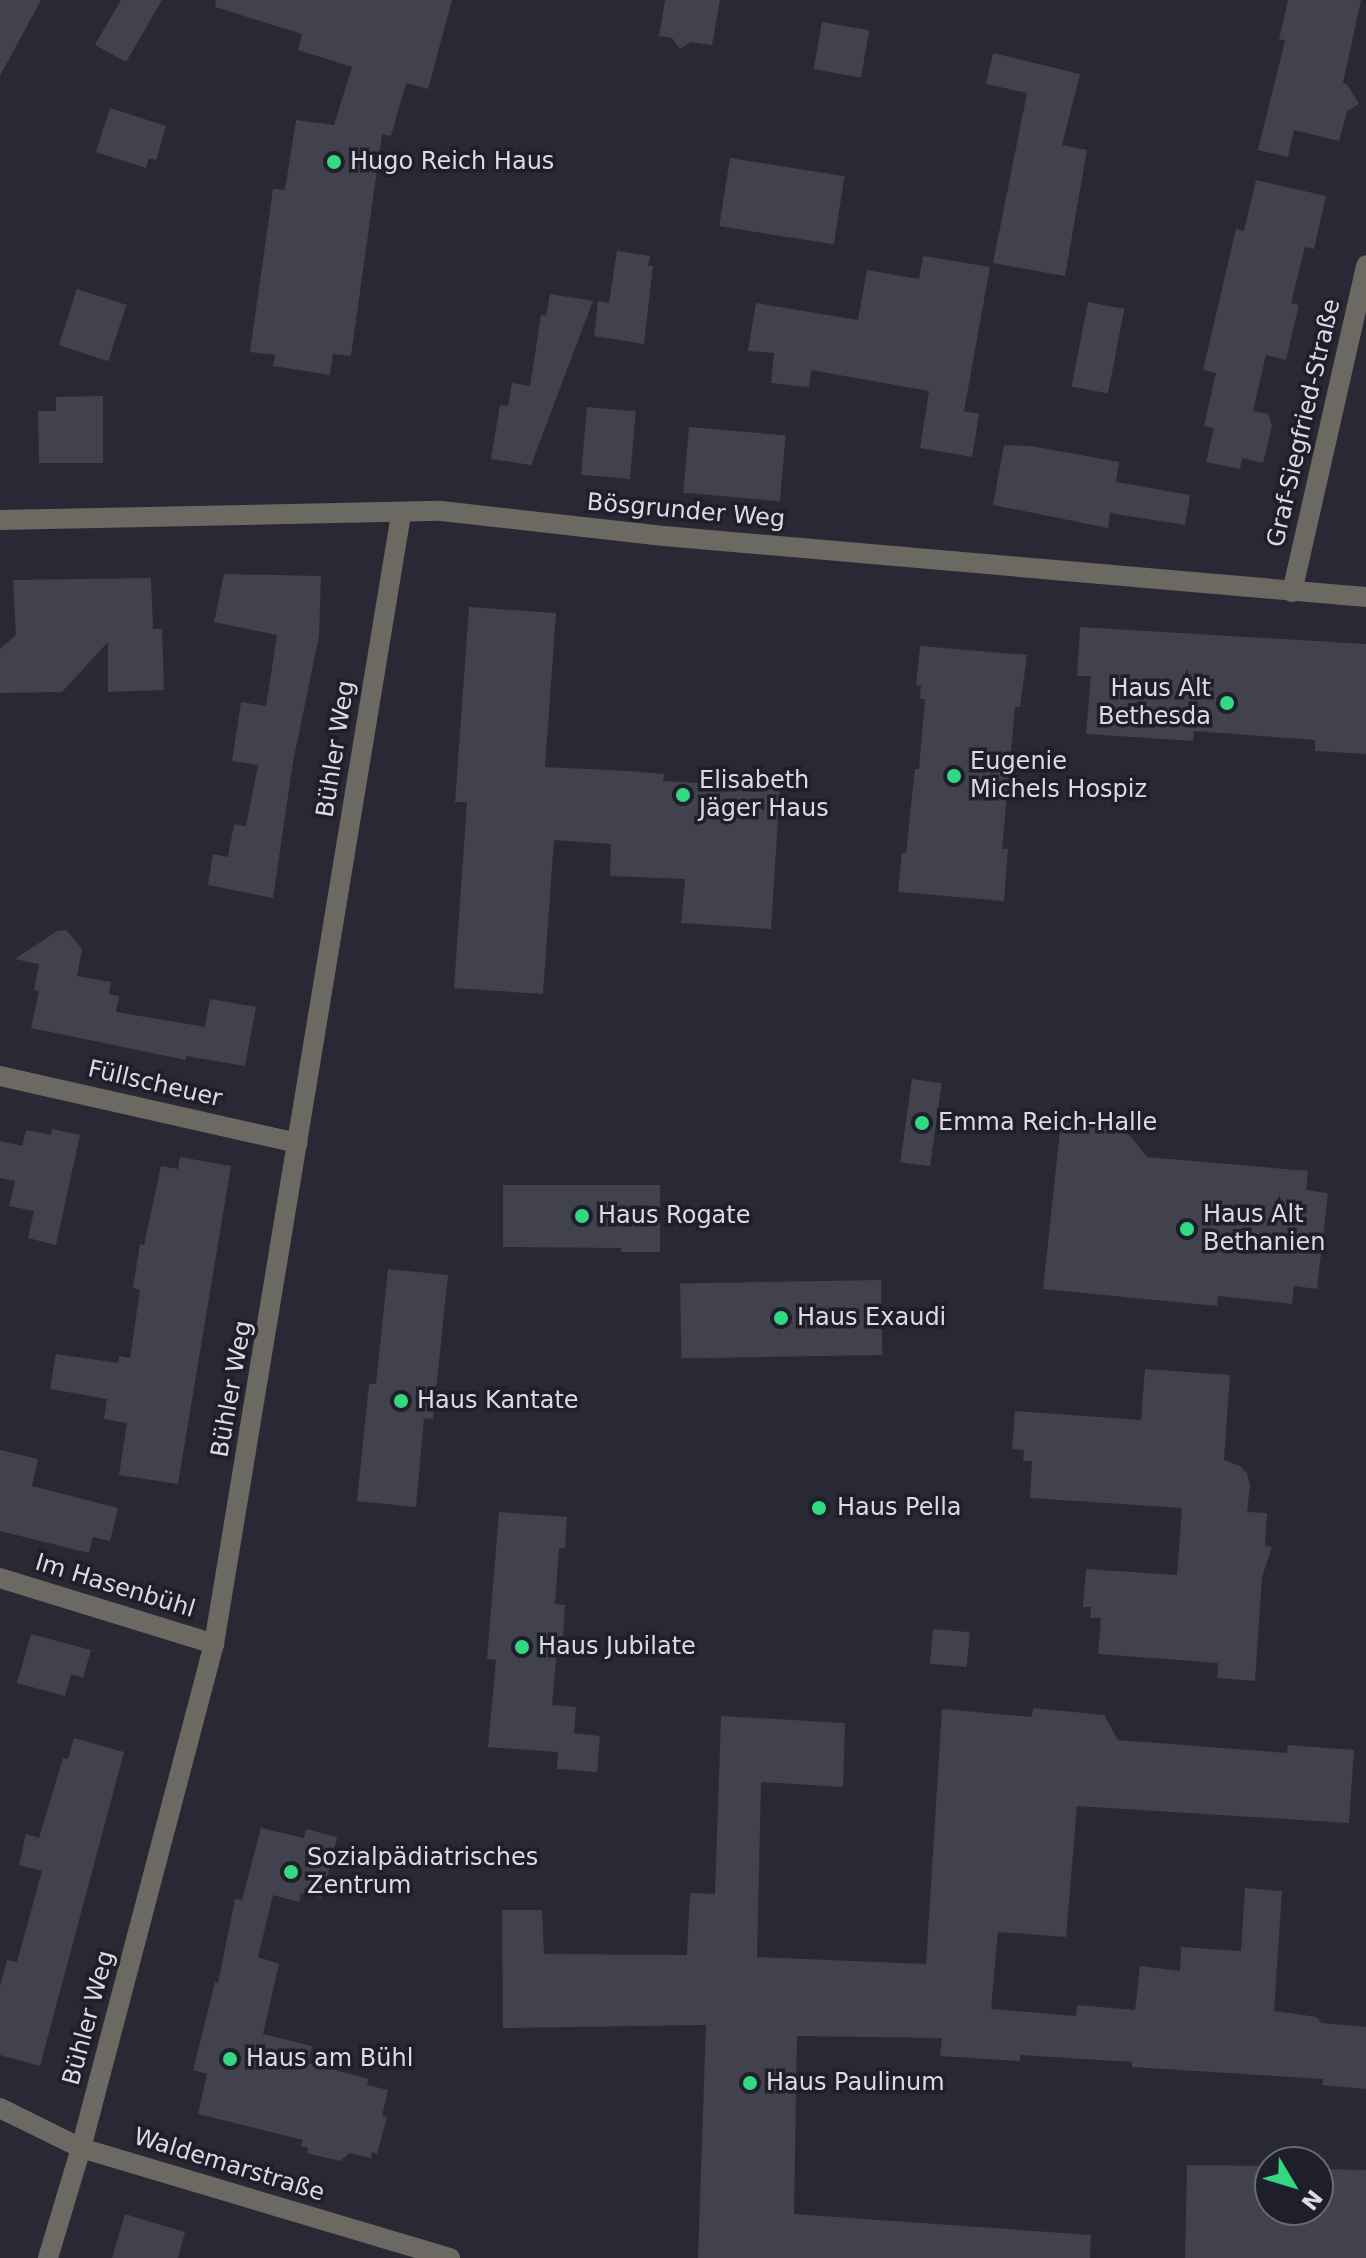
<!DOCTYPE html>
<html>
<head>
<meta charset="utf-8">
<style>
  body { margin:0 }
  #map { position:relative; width:1366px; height:2258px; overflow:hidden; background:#292835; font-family:"DejaVu Sans",sans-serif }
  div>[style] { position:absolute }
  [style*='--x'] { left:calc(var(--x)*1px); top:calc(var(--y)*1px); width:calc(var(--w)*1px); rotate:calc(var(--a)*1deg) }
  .building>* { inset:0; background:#42424f; transform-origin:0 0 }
  .minor>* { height:20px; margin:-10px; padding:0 10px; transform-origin:10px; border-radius:10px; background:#6c6862 }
  .dots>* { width:22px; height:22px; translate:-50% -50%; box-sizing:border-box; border:4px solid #1f1f2b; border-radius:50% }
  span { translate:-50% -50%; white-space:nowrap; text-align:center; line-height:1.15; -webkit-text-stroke:7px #1f1f2b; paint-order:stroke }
  .poi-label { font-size:24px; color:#dbdbe3 }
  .left { translate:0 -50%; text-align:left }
  .right { translate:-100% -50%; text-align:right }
  .street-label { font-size:24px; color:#dbdbe3 }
  .north { position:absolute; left:1254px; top:2146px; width:80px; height:80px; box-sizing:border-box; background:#1f1f2b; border:2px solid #6a6a75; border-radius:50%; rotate:128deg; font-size:22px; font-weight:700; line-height:32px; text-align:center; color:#dbdbe3 }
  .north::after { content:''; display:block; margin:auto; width:28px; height:36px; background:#33d882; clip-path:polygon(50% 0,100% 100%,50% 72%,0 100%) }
</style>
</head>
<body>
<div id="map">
  <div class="building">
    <div style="clip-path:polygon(0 0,41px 0,0 76px)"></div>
    <div style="clip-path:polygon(121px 0,162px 0,126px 62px,95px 45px)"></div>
    <div style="clip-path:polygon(216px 0,452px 0,428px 89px,406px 83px,391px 136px,382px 134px,351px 356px,333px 354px,330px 375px,273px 366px,275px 355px,250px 352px,273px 189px,285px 190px,296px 120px,334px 125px,352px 67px,298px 50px,302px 34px,215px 7px)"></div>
    <div style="clip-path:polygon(665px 0,720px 0,712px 45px,691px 42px,680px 49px,672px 38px,659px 36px)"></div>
    <div style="clip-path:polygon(1288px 0,1361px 0,1343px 83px,1347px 84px,1359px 104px,1347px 111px,1339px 141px,1294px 130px,1288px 157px,1258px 150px,1285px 41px,1279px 39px)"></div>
    <div style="left:822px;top:22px;width:48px;height:48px;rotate:10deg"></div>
    <div style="clip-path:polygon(993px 53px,1080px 74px,1062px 145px,1087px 150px,1065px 276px,993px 263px,1027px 93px,986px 84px)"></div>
    <div style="clip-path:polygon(110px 108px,166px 126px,156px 160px,149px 158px,146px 168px,96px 152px)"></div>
    <div style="left:730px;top:158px;width:116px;height:69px;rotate:9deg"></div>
    <div style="clip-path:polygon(1256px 180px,1326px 196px,1314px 249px,1305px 247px,1291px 303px,1299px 305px,1286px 360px,1266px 355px,1253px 411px,1268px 414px,1272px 426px,1263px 463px,1242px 458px,1240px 469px,1206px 462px,1214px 428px,1204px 426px,1216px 373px,1203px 370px,1236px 229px,1244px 231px)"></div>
    <div style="clip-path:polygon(617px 251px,650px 256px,648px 266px,653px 266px,644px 344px,594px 336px,598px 301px,609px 303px)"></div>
    <div style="clip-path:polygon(923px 256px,990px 267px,964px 411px,979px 414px,972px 457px,920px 448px,929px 391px,811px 370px,809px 387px,771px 383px,774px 353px,748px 351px,756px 303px,858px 320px,867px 270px,919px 279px)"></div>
    <div style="left:77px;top:289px;width:52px;height:59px;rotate:18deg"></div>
    <div style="clip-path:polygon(550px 294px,593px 301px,531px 465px,491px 459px,500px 405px,508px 406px,512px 383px,530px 386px,541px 315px,546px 316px)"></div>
    <div style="left:1088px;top:302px;width:37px;height:86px;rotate:11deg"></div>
    <div style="clip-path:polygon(103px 396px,103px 463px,39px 463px,38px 411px,56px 411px,56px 397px)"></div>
    <div style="left:587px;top:407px;width:49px;height:68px;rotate:5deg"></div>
    <div style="left:689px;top:427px;width:97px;height:66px;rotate:5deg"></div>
    <div style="clip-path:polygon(1004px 445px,1031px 446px,1119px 462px,1116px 482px,1190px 495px,1185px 525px,1110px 513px,1108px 528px,993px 505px)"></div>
    <div style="clip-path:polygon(224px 574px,321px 576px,319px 636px,293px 762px,273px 898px,208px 885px,213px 854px,228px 857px,234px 824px,246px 826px,258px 765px,232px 761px,241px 702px,266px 706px,277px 635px,214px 622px)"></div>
    <div style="clip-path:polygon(151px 578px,153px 629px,162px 629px,164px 690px,108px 692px,108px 642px,62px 692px,0 693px,0 649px,16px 635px,13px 580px)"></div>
    <div style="clip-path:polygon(469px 607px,556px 613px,545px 767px,629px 771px,664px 774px,663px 781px,780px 788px,771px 929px,681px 923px,685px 879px,610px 876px,611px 844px,554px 840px,543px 994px,454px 988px,467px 802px,455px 802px)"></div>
    <div style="clip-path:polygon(1080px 627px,1366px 644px,1366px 754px,1315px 751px,1315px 740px,1194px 731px,1193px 741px,1086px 734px,1091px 676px,1077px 676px)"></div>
    <div style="clip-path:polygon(920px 646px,1027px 655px,1020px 707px,1015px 707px,1002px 849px,1008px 849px,1004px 901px,898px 892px,902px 853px,906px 853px,915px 769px,919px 769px,925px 699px,920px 699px,921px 686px,916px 685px)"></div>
    <div style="clip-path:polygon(66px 930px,82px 949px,77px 976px,111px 982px,109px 994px,119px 996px,116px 1012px,205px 1027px,210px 999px,256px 1007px,245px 1066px,186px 1056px,186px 1060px,31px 1028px,39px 991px,34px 990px,39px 964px,15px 959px,57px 931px)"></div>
    <div style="left:912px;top:1079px;width:30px;height:84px;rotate:8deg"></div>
    <div style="clip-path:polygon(1061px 1122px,1125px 1130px,1147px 1157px,1308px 1171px,1306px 1190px,1328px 1193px,1317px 1289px,1294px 1286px,1292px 1304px,1218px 1296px,1217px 1306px,1043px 1289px)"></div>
    <div style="clip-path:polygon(52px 1129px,80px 1135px,56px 1245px,28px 1238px,34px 1211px,9px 1206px,15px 1181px,0 1178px,0 1141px,22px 1146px,26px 1130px,51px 1135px)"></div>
    <div style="clip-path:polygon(180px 1157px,231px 1166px,178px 1484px,119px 1475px,127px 1423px,104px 1419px,107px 1399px,50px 1389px,56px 1354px,118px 1363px,119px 1356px,130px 1358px,140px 1290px,133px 1288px,140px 1244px,144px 1245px,161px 1166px,178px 1169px)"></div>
    <div style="clip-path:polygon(503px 1185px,660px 1185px,660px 1252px,621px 1252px,621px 1248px,503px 1247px)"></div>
    <div style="clip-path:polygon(388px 1269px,448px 1275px,433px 1419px,424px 1418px,416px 1507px,357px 1501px,369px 1384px,376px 1384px)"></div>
    <div style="left:881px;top:1280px;width:75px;height:201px;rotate:89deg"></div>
    <div style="clip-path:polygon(1145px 1369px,1230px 1375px,1224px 1460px,1240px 1466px,1247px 1473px,1250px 1485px,1247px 1512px,1267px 1513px,1265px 1546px,1272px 1547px,1262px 1577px,1255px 1681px,1217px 1678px,1218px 1663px,1098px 1654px,1101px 1618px,1090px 1618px,1091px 1607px,1083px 1607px,1086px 1569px,1177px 1575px,1182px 1508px,1030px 1498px,1032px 1461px,1023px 1461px,1024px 1450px,1012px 1449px,1015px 1411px,1141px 1420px)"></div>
    <div style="clip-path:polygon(0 1450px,38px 1459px,32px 1486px,118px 1508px,110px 1541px,93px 1537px,89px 1553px,0 1531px)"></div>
    <div style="clip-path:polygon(499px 1512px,567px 1517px,565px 1548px,559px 1548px,555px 1604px,565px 1605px,563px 1636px,558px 1636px,552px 1705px,576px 1707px,574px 1733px,600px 1736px,597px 1772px,557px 1769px,558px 1752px,488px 1747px,496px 1660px,487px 1659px)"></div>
    <div style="left:933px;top:1629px;width:37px;height:35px;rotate:5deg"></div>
    <div style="clip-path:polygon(31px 1634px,91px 1650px,83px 1678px,71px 1674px,65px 1696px,17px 1683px)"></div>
    <div style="clip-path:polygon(1033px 1708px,1104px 1715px,1118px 1740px,1287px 1753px,1288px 1745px,1354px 1750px,1349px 1823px,1077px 1806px,1066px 1937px,998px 1932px,991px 2009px,1076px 2016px,1077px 2005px,1135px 2010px,1140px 1966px,1180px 1971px,1181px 1947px,1241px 1951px,1245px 1888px,1282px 1891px,1274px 2011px,1317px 2017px,1321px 2023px,1366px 2027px,1366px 2089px,1322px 2085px,1323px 2079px,1132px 2067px,1132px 2062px,1020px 2055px,1020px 2061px,940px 2056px,942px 2038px,797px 2036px,794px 2214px,1091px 2235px,1090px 2258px,698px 2258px,706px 2025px,503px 2028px,502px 1910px,542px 1910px,544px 1954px,687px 1955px,690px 1893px,715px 1894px,721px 1716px,845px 1723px,843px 1787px,761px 1782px,757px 1957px,926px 1964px,942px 1709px,1032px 1717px)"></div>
    <div style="clip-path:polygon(74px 1738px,124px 1752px,40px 2066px,0 2055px,0 1986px,7px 1960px,17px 1962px,42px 1871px,19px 1865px,26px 1834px,39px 1838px,63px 1758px,68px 1759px)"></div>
    <div style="clip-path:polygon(261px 1828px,304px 1838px,306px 1829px,337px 1837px,322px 1898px,301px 1893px,299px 1902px,273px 1895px,258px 1957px,279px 1964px,263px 2034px,312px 2046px,308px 2063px,369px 2079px,367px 2085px,388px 2090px,382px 2116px,387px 2117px,377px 2154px,372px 2152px,371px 2158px,350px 2153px,340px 2161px,307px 2153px,308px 2148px,301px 2146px,303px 2140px,198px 2114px,207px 2074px,193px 2070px,215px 1982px,218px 1983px,235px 1899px,242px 1900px)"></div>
    <div style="clip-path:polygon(1187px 2165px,1270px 2166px,1270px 2210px,1318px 2210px,1318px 2169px,1366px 2170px,1366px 2258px,1185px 2258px)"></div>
    <div style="clip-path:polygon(125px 2214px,185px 2232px,178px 2258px,112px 2258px)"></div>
  </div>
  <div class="minor">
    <div style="--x:0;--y:520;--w:441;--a:-1.2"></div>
    <div style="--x:441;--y:511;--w:224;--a:6.4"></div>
    <div style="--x:664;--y:536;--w:705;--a:4.97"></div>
    <div style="--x:1292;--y:592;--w:335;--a:-77.2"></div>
    <div style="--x:0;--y:1076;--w:305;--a:12.7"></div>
    <div style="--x:0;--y:1578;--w:224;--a:17.1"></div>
    <div style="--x:0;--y:2108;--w:90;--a:26.3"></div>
    <div style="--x:81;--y:2148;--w:385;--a:16.6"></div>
    <div style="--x:48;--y:2258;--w:115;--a:-73.3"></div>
    <div style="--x:81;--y:2148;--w:521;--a:-75.22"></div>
    <div style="--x:214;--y:1644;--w:1145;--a:-80.6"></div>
  </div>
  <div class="dots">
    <div style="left:334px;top:162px;background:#33d882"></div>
    <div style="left:1227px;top:703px;background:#33d882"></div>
    <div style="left:954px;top:776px;background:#33d882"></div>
    <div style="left:683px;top:795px;background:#33d882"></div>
    <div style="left:922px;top:1123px;background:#33d882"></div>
    <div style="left:582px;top:1216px;background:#33d882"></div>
    <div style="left:1187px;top:1229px;background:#33d882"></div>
    <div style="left:781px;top:1318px;background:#33d882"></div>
    <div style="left:401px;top:1401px;background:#33d882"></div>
    <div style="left:819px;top:1508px;background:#33d882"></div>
    <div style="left:522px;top:1647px;background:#33d882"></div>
    <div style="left:291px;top:1872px;background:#33d882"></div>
    <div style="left:230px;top:2059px;background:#33d882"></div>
    <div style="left:750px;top:2083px;background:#33d882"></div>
  </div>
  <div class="poi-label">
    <span class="left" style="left:350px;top:162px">Hugo Reich Haus</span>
    <span class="right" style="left:1211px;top:703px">Haus Alt<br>Bethesda</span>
    <span class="left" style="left:970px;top:776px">Eugenie<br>Michels Hospiz</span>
    <span class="left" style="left:699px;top:795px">Elisabeth<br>Jäger Haus</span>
    <span class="left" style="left:938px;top:1123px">Emma Reich-Halle</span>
    <span class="left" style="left:1203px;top:1229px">Haus Alt<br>Bethanien</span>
    <span class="left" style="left:598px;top:1216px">Haus Rogate</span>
    <span class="left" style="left:797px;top:1318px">Haus Exaudi</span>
    <span class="left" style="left:417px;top:1401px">Haus Kantate</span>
    <span class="left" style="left:837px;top:1508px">Haus Pella</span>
    <span class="left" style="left:538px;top:1647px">Haus Jubilate</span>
    <span class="left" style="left:307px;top:1872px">Sozialpädiatrisches<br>Zentrum</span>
    <span class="left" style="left:246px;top:2059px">Haus am Bühl</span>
    <span class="left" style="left:766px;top:2083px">Haus Paulinum</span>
  </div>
  <div class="street-label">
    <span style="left:1304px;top:423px;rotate:-77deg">Graf-Siegfried-Straße</span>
    <span style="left:686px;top:511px;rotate:5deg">Bösgrunder Weg</span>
    <span style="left:336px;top:749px;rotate:-81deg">Bühler Weg</span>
    <span style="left:155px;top:1084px;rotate:13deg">Füllscheuer</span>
    <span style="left:232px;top:1389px;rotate:-80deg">Bühler Weg</span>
    <span style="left:115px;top:1586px;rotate:17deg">Im Hasenbühl</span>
    <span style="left:89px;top:2018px;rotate:-75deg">Bühler Weg</span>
    <span style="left:229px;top:2165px;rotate:17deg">Waldemarstraße</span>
  </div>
  <div class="north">N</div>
</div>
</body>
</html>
